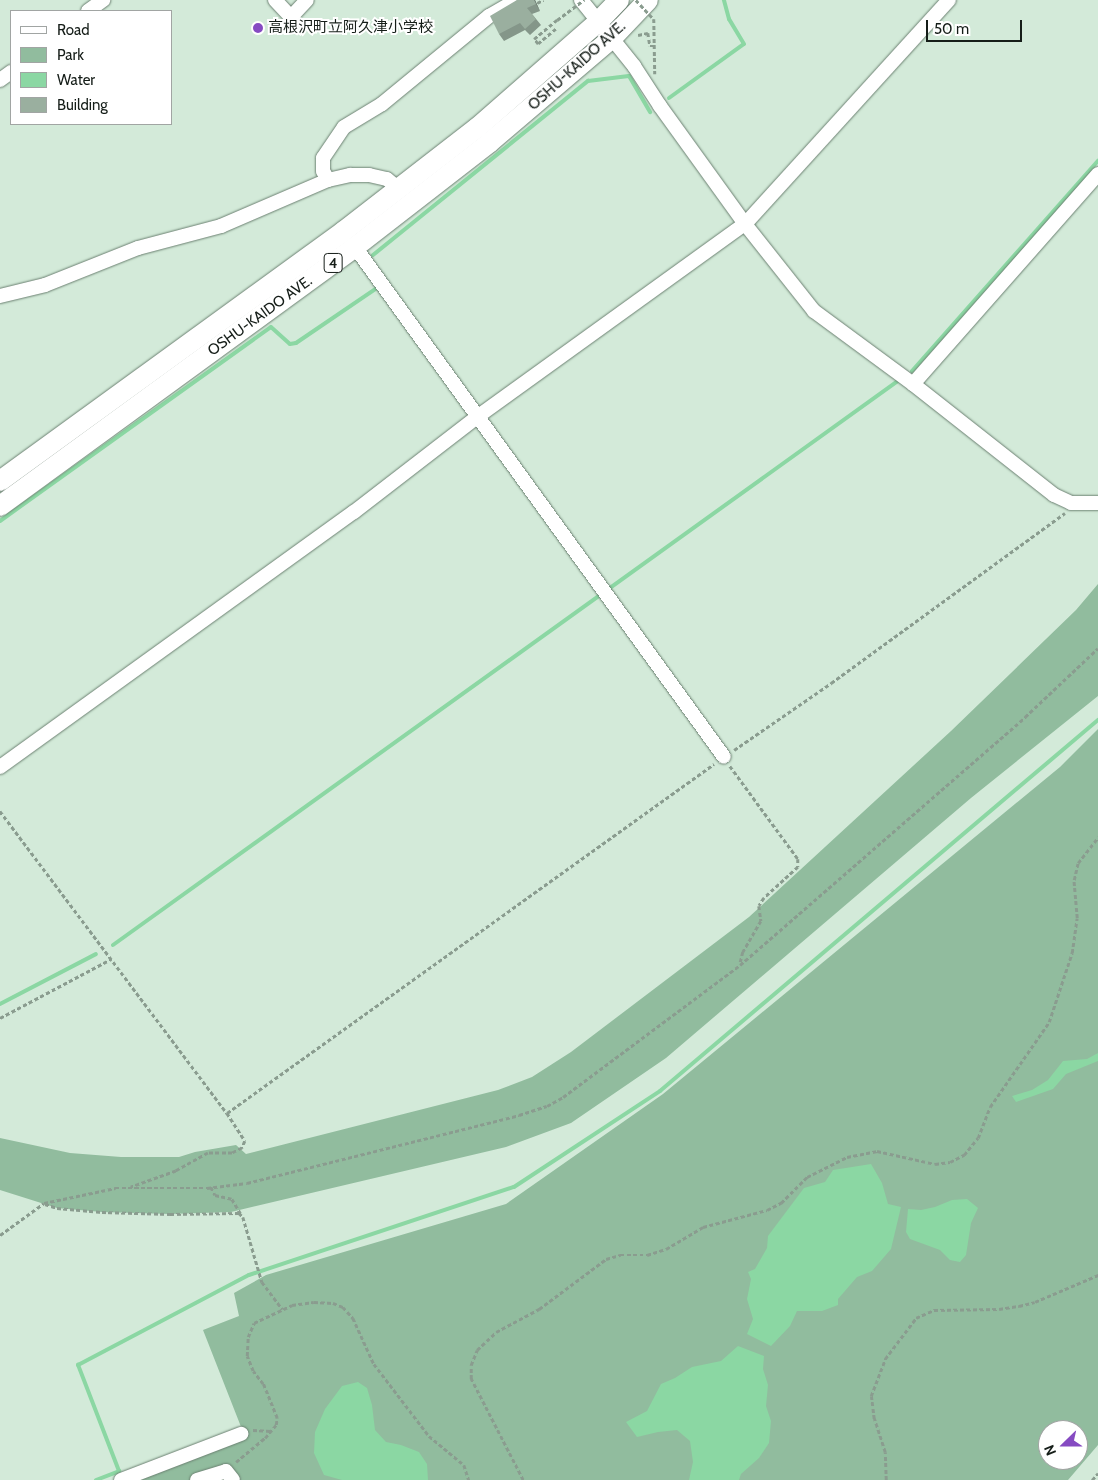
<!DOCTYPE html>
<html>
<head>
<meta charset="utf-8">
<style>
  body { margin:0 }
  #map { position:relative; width:1098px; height:1480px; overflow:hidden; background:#d3ead9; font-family:Cabin,"Noto Sans JP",sans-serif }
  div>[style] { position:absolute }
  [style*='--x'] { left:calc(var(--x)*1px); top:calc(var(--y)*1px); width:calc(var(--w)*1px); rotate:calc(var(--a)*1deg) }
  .green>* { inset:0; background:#91bc9e }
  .water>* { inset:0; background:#8bd7a3 }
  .stream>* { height:4px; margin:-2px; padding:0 2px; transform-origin:2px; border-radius:2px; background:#8bd7a3 }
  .path>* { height:2.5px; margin-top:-1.25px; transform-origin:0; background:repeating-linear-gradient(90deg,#8a9c8f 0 4px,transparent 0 6.5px) }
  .roads { filter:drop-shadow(0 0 1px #6b8071) drop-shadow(0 0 1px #6b8071) }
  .minor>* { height:14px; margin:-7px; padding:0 7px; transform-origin:7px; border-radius:7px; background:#fff }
  .highway>* { height:20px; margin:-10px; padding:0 10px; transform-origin:10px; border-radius:10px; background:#fff }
  .path-bridge>* { height:2.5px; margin-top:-1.25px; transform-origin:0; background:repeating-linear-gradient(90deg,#8a9c8f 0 4px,transparent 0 6.5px) }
  .wall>* { inset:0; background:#849689 }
  .shaded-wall>* { inset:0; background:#6c7a6f }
  .building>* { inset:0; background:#9aaf9f }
  .dots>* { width:14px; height:14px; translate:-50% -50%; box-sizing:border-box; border:2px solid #fff; border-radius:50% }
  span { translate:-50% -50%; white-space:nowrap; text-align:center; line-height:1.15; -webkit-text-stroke:4px #fff; paint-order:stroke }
  .shield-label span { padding:1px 4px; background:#fff; border:1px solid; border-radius:4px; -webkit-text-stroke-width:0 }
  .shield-label { font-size:14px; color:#151d18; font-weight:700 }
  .poi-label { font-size:15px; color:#151d18 }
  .left { translate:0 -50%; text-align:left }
  .street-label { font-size:15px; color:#151d18 }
  .legend { position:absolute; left:10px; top:10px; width:162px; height:115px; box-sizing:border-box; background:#fff; border:1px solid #a1a5a3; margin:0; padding:6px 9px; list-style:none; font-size:15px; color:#151d18 }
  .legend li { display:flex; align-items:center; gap:10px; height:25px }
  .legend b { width:25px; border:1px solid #a1a5a3 }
  .north { position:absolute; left:1038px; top:1420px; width:50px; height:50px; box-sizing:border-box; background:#fff; border:1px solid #a1a5a3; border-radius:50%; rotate:248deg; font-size:14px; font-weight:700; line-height:20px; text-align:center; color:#151d18 }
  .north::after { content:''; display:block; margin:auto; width:18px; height:22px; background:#864bc2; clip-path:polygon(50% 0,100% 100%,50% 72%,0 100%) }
  .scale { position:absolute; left:926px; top:20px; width:96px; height:22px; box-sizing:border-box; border:2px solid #151d18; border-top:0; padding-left:6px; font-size:15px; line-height:18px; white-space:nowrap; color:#151d18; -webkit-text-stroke:4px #fff; paint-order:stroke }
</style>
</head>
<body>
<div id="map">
  <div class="green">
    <div style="clip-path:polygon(1098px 584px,1098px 696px,971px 798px,666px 1058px,571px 1123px,506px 1147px,231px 1212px,170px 1214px,102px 1212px,57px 1208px,0 1190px,0 1138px,70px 1153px,121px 1157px,179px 1157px,195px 1152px,236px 1145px,246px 1154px,498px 1090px,532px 1077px,571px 1052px,749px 917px,951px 731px,1076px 610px)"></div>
    <div style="clip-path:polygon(evenodd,1098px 729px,1098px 1445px,1068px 1480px,136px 1480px,245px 1437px,203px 1330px,239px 1316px,234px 1293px,266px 1275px,506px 1204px,663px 1094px,1060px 767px,1098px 729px,1048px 1430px,1078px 1430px,1078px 1460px,1048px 1460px,1048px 1430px)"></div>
  </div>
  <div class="water">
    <div style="clip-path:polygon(1098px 1053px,1098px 1061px,1066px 1074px,1053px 1089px,1016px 1102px,1012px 1096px,1032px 1090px,1048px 1080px,1063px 1061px,1087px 1059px)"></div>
    <div style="clip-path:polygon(871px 1164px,882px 1183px,888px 1204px,901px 1207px,891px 1249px,872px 1271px,857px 1277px,838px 1299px,838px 1305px,822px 1311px,797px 1311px,790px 1326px,771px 1346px,747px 1334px,753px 1319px,747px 1299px,751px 1279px,748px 1272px,755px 1269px,767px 1248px,768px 1236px,804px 1188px,825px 1182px,833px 1170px)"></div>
    <div style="clip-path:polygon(967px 1199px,978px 1208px,971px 1223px,966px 1255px,960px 1262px,950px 1260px,940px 1250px,910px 1239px,906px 1232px,908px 1209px,921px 1210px,935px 1207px,952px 1200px)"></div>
    <div style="clip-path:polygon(738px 1346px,764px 1356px,763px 1369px,768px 1385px,766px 1406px,771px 1421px,769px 1443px,759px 1458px,741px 1474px,739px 1480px,689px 1480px,693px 1462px,690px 1441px,677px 1430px,658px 1432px,637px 1437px,626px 1422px,647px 1411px,661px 1384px,675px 1378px,692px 1367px,721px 1361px)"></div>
    <div style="clip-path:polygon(358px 1382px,367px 1388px,372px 1405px,375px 1430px,386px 1442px,401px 1445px,419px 1452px,427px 1464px,428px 1480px,342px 1480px,324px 1475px,314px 1453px,315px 1432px,325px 1409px,342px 1386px)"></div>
  </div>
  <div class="stream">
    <div style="--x:669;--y:98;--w:92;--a:-35.8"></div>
    <div style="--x:744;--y:44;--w:29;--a:-121"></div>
    <div style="--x:729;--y:19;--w:20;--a:-105"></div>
    <div style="--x:373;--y:255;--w:277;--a:-39"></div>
    <div style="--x:588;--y:81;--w:41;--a:-7"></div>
    <div style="--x:629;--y:76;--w:42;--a:59.7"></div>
    <div style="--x:912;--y:371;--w:281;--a:-48.5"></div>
    <div style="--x:0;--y:521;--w:333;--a:-35.6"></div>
    <div style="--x:271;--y:327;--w:25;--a:42"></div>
    <div style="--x:290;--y:344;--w:6;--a:-9"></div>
    <div style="--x:296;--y:343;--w:98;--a:-34.2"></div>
    <div style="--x:113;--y:945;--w:967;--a:-35.7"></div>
    <div style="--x:0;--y:1004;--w:108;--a:-27.5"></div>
    <div style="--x:96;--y:1480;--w:25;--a:-21"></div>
    <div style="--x:119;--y:1471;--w:114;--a:-111.1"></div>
    <div style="--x:78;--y:1365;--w:193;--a:-27.8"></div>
    <div style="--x:249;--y:1275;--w:279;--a:-18.4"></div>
    <div style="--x:514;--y:1187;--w:175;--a:-33.3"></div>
    <div style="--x:660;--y:1091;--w:574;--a:-40.27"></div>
  </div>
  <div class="path">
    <div style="--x:537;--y:3;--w:7;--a:-27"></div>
    <div style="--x:654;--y:19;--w:55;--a:89"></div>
    <div style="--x:556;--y:29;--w:23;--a:140"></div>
    <div style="--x:538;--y:44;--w:6;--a:-129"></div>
    <div style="--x:534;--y:39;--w:30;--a:-40"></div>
    <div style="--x:638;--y:35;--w:10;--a:-11"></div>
    <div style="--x:648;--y:33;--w:13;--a:81"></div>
    <div style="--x:650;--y:46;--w:4;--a:0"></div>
    <div style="--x:734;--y:750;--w:118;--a:-34.6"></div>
    <div style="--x:831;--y:683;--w:289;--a:-36"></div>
    <div style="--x:730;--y:766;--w:115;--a:53.8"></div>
    <div style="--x:798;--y:859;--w:8;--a:90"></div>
    <div style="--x:798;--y:867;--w:46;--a:137.6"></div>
    <div style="--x:764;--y:898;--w:9;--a:122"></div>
    <div style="--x:759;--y:906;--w:15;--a:82"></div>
    <div style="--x:761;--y:921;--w:36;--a:120"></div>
    <div style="--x:743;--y:952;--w:12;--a:104"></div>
    <div style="--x:0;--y:811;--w:378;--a:53.1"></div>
    <div style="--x:227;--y:1113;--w:33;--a:57"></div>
    <div style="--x:245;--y:1141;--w:8;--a:113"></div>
    <div style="--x:242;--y:1148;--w:11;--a:153"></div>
    <div style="--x:232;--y:1153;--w:24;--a:180"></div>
    <div style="--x:208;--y:1153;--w:37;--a:151"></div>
    <div style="--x:176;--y:1171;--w:48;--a:160.4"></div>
    <div style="--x:0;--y:1018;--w:126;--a:-28"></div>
    <div style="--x:227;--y:1113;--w:599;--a:-35.63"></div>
    <div style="--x:211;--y:1187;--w:9;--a:63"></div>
    <div style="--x:215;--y:1195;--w:17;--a:13"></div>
    <div style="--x:232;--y:1199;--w:17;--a:59"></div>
    <div style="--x:45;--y:1204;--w:13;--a:18"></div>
    <div style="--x:57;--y:1208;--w:45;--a:5.1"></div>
    <div style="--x:102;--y:1212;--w:68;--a:1.7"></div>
    <div style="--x:170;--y:1214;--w:69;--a:-0.8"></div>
    <div style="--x:239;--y:1213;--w:6;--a:45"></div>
    <div style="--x:243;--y:1217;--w:68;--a:73.7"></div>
    <div style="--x:262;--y:1282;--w:34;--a:53"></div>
    <div style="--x:0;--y:1235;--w:54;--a:-36"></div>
    <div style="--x:44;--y:1203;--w:73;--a:-11.9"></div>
    <div style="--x:115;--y:1188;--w:92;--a:0"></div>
    <div style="--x:207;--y:1188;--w:40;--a:-7.1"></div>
    <div style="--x:247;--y:1183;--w:280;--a:-14"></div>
    <div style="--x:519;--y:1115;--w:29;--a:-18"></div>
    <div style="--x:547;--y:1106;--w:18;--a:-29"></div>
    <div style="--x:563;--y:1097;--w:221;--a:-36.7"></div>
    <div style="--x:740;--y:965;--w:378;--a:-41"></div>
    <div style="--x:1025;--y:717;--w:100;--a:-43.4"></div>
    <div style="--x:253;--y:1430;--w:18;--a:3"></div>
    <div style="--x:236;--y:1462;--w:38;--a:-40"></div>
    <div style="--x:265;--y:1438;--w:17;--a:-50"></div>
    <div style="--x:276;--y:1425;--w:7;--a:-82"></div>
    <div style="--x:277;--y:1418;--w:37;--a:-112"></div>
    <div style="--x:263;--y:1384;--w:16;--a:-128"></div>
    <div style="--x:253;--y:1371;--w:16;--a:-112"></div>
    <div style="--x:247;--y:1356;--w:19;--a:-87"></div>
    <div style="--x:248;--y:1337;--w:15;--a:-67"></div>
    <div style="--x:254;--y:1323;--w:42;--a:-25.3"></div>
    <div style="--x:292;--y:1305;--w:22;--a:-8"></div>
    <div style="--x:314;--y:1302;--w:19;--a:3"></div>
    <div style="--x:333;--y:1303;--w:11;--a:22"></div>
    <div style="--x:343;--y:1307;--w:15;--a:48"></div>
    <div style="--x:353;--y:1318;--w:51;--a:65.5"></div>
    <div style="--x:374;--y:1364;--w:91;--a:52.6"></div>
    <div style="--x:429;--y:1436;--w:45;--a:39.6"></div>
    <div style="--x:464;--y:1465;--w:16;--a:72"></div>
    <div style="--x:523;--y:1480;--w:114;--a:-117.2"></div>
    <div style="--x:471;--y:1379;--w:14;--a:-90"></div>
    <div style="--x:471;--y:1365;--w:16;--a:-68"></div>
    <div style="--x:477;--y:1350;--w:26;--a:-43"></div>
    <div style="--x:496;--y:1332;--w:49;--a:-28.1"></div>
    <div style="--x:539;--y:1309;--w:84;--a:-36.7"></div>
    <div style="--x:606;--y:1259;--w:15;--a:-16"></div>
    <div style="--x:620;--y:1255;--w:27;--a:0"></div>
    <div style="--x:647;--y:1255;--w:20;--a:-18"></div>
    <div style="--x:666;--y:1249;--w:43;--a:-30.7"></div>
    <div style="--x:703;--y:1227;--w:66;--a:-14.9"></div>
    <div style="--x:767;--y:1210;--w:16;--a:-27"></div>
    <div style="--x:781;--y:1203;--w:37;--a:-45"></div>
    <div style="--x:807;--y:1177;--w:45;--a:-26.6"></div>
    <div style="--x:847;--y:1157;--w:31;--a:-11"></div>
    <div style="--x:877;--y:1151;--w:59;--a:12.6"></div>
    <div style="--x:935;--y:1164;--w:15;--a:-8"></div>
    <div style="--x:950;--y:1162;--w:16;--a:-27"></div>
    <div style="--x:964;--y:1155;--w:22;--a:-51"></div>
    <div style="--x:978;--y:1138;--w:33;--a:-69"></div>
    <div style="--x:990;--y:1107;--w:103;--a:-55.2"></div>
    <div style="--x:1049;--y:1022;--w:73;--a:-71.6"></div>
    <div style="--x:1072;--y:953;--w:35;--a:-82"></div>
    <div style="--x:1077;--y:918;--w:38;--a:-95"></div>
    <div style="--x:1074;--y:880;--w:17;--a:-77"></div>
    <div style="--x:1078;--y:863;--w:33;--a:-52"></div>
    <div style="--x:886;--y:1480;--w:28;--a:-92"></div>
    <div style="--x:885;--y:1452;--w:35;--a:-108"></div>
    <div style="--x:874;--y:1419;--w:23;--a:-97"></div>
    <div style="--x:871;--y:1396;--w:40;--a:-69"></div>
    <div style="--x:885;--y:1359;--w:51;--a:-52.9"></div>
    <div style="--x:916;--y:1318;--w:20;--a:-24"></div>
    <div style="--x:934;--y:1310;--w:65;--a:-0.9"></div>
    <div style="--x:999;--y:1309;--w:20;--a:-9"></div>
    <div style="--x:1019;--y:1306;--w:16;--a:-14"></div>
    <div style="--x:1035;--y:1302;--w:69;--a:-23.2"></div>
    <div style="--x:1092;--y:1480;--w:9;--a:-49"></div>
  </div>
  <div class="roads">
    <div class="minor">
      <div style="--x:275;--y:0;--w:23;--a:47"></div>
      <div style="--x:291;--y:17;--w:23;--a:-47"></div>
      <div style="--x:581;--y:0;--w:85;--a:51.2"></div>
      <div style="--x:634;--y:66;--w:48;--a:57"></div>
      <div style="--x:660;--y:106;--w:145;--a:54.2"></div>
      <div style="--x:745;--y:224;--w:111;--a:51.6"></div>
      <div style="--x:814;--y:311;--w:123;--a:36.4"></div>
      <div style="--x:913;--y:384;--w:179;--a:38.2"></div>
      <div style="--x:1054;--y:495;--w:19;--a:25"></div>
      <div style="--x:1071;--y:503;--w:27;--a:0"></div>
      <div style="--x:88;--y:11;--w:19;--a:-36"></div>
      <div style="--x:0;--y:80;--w:14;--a:-36"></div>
      <div style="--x:328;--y:180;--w:10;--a:-119"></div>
      <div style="--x:323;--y:171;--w:13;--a:-90"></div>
      <div style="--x:323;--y:158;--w:37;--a:-56"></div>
      <div style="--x:344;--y:127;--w:44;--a:-31.2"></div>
      <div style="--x:382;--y:104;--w:139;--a:-39.4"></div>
      <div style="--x:489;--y:16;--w:32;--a:-30"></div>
      <div style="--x:355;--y:247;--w:629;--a:54.11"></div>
      <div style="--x:0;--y:296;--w:46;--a:-13.7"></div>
      <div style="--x:45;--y:285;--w:100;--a:-21.7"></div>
      <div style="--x:138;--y:248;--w:86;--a:-14.8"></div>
      <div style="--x:221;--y:226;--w:116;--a:-23.3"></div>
      <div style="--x:328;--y:180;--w:23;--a:-13"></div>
      <div style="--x:350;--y:175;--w:19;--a:0"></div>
      <div style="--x:369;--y:175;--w:18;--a:13"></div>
      <div style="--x:387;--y:179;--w:16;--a:40"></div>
      <div style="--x:913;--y:384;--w:280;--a:-48.6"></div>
      <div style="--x:0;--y:767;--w:436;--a:-35.8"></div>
      <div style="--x:354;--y:512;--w:155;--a:-37.7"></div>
      <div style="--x:477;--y:417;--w:330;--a:-35.8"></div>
      <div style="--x:745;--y:224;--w:303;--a:-47.7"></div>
      <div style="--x:121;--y:1480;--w:129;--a:-21"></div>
      <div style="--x:197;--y:1480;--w:30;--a:-17"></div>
      <div style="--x:226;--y:1471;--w:11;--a:52"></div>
    </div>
    <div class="highway">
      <div style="--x:0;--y:481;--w:425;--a:-36"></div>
      <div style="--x:344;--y:231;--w:168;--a:-37.8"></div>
      <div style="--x:477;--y:128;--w:161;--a:-41.2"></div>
      <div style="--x:598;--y:22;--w:30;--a:-46"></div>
      <div style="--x:0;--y:506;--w:439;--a:-36.1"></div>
      <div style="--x:355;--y:247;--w:170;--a:-37.8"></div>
      <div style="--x:489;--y:143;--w:162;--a:-40.5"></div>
      <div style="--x:612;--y:38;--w:52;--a:-46.5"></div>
    </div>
  </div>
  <div class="path-bridge">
    <div style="--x:636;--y:0;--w:26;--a:47"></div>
    <div style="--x:557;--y:20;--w:34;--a:-37"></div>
  </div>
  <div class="wall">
    <div style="clip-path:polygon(517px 0,535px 0,540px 11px,532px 14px,541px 25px,530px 35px,525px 30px,504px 41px,499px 34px)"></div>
  </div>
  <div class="shaded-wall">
    <div style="clip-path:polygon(534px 0,535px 0,540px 11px,536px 4px)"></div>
  </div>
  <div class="building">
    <div style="clip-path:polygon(517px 0,534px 0,536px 4px,527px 8px,536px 19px,525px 29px,520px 23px,499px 34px,490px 16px)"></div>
  </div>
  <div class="dots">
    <div style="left:258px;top:28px;background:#864bc2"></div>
  </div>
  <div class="shield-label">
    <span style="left:333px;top:263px">4</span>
  </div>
  <div class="poi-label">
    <span class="left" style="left:268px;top:28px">高根沢町立阿久津小学校</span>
  </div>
  <div class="street-label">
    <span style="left:577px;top:66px;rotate:-42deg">OSHU-KAIDO AVE.</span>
    <span style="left:260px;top:316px;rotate:-36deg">OSHU-KAIDO AVE.</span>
  </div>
  <ul class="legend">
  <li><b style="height:6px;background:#fff"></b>Road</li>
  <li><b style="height:14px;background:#91bc9e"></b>Park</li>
  <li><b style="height:14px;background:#8bd7a3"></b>Water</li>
  <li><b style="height:14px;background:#9aaf9f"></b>Building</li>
  </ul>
  <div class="north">N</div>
  <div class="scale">50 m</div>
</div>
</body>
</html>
